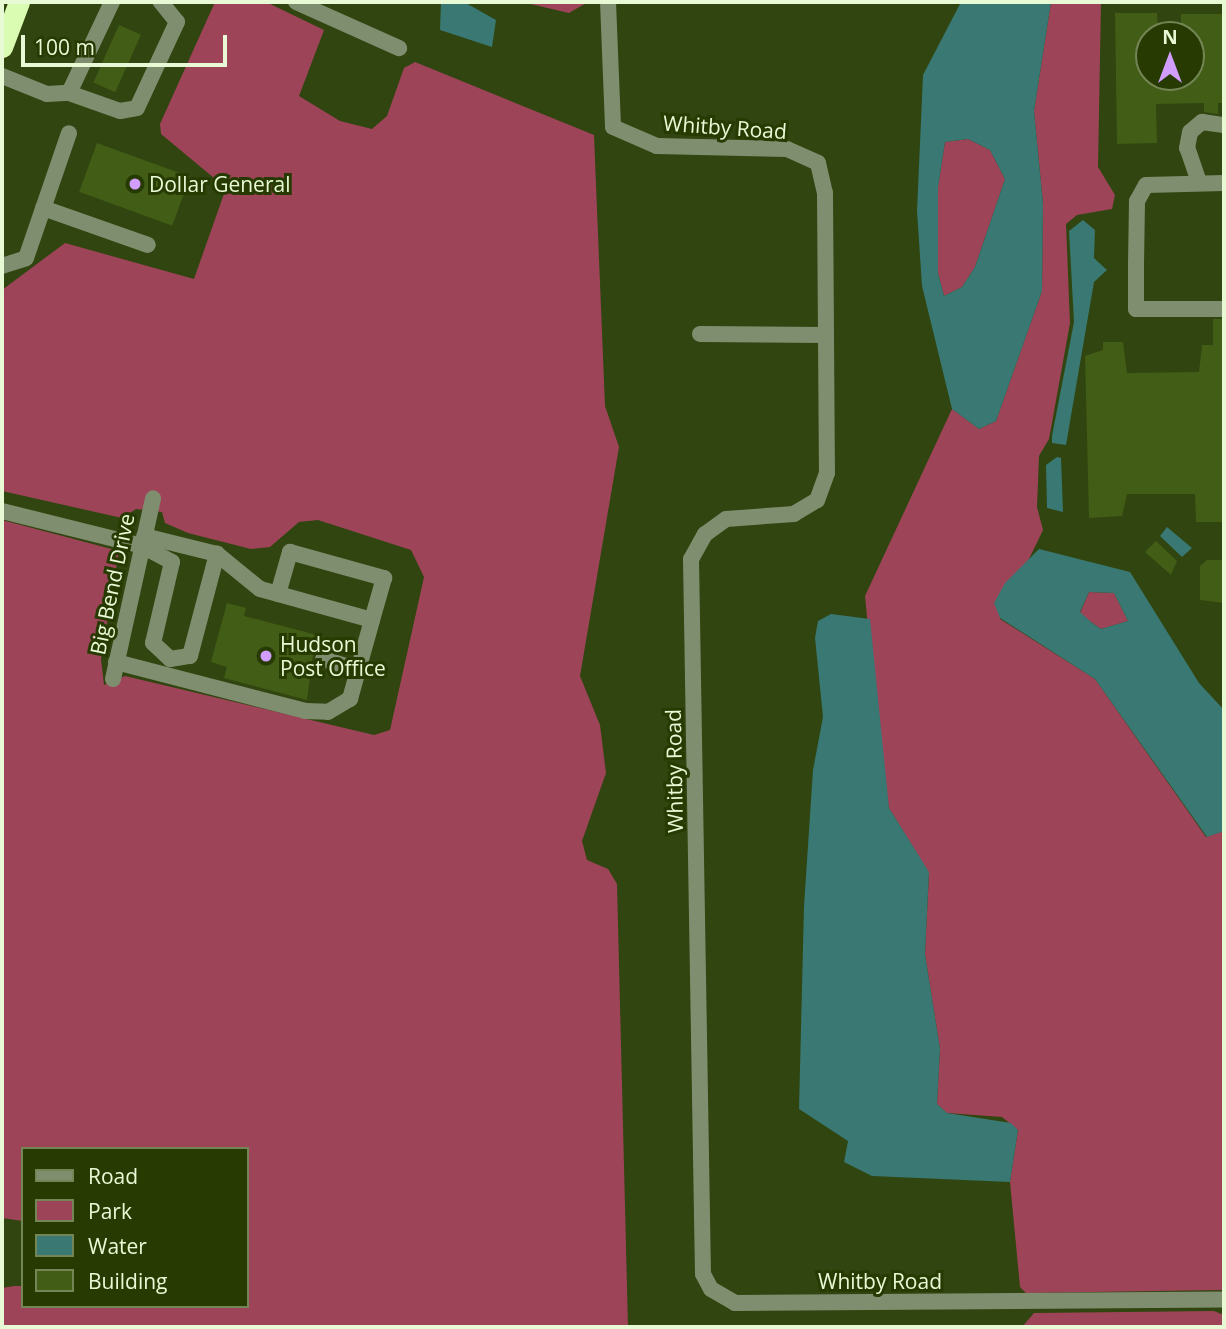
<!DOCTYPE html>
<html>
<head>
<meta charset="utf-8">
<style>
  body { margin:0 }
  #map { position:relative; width:1226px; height:1329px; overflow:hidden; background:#30450f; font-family:"Open Sans",sans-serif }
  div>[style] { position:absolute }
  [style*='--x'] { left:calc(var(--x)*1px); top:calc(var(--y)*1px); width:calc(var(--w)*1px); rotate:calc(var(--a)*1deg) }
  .green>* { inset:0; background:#9d4458 }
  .water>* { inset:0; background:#397873 }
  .building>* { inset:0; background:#425d15; transform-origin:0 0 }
  .minor>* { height:16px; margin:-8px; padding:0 8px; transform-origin:8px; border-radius:8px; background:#808e70 }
  .highway>* { height:21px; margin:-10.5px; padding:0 10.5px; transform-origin:10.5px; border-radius:10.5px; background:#dafcb2 }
  .dots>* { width:19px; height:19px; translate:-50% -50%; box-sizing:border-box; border:4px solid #263a02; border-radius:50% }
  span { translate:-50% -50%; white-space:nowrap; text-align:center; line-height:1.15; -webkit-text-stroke:6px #263a02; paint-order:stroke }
  .street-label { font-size:21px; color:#e8f9d5 }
  .poi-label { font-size:21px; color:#e8f9d5 }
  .left { translate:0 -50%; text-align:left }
  .frame { position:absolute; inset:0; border:4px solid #e8f9d5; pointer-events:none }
  .legend { position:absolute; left:21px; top:1147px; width:228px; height:161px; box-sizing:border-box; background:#263a02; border:2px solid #748656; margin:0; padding:9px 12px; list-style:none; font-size:21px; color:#e8f9d5 }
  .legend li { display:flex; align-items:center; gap:14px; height:35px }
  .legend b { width:35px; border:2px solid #748656 }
  .north { position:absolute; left:1135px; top:21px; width:70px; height:70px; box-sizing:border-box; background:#263a02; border:2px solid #748656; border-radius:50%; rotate:0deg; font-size:19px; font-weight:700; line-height:28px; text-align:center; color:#e8f9d5 }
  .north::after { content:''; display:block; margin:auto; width:24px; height:32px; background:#d19dfe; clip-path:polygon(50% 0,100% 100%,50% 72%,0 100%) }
  .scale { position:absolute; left:21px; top:35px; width:206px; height:32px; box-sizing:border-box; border:4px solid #e8f9d5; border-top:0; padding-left:9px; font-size:21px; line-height:24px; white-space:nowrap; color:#e8f9d5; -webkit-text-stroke:5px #263a02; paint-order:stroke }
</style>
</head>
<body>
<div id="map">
  <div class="green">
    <div style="clip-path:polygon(215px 2px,266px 2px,324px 30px,299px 96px,340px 121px,372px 129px,387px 116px,404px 68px,415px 62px,594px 135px,605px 406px,619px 447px,580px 676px,600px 725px,606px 773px,582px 841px,587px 860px,608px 869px,617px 884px,628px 1327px,2px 1327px,2px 1288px,14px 1286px,23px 1286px,23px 1306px,247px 1306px,247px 1149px,23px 1149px,23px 1221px,2px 1218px,2px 520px,119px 551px,101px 659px,104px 685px,125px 676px,374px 735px,390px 730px,424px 577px,411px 550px,318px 520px,299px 522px,270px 547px,251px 549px,188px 533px,165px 523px,162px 512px,136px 509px,122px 518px,2px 491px,2px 290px,65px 243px,194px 279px,226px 188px,161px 134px,160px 124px)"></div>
    <div style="clip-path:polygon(522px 2px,588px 2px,569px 13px)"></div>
    <div style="clip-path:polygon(1051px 2px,1101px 2px,1098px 167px,1115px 195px,1112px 209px,1077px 215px,1066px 224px,1070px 323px,1049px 439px,1039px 456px,1037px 507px,1043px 530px,1000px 619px,1095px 679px,1206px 837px,1224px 831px,1224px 1290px,1026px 1293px,1020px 1287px,1010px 1182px,1018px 1130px,1002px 1117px,947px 1113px,937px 1104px,940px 1049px,925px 954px,929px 873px,889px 808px,879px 743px,865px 596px,952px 409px,979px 429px,996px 421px,1042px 291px,1043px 204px,1034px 111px)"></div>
    <div style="clip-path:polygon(968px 139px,990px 150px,1005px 179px,975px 267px,962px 287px,944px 296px,938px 273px,938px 187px,945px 142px)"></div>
    <div style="clip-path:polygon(1089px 592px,1114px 593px,1128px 621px,1101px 629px,1091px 622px,1080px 613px)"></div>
    <div style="clip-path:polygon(1214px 1311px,1224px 1315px,1224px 1327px,1022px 1327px,1034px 1313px)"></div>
  </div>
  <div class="water">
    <div style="clip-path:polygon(441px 2px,464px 2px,496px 20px,492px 47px,440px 30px)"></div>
    <div style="clip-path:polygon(evenodd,961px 2px,1051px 2px,1034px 111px,1043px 204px,1042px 291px,996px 421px,979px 429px,952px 409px,922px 286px,917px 211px,923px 75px,961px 2px,968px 139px,990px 150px,1005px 179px,975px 267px,962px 287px,944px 296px,938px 273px,938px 187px,945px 142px,968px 139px)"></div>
    <div style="clip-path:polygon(1083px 220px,1095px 230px,1094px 258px,1107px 270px,1094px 282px,1066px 445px,1052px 443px,1052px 436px,1074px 322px,1069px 231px)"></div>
    <div style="clip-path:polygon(1057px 457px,1061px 458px,1063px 512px,1047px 508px,1046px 465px)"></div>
    <div style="clip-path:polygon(1167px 527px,1192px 548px,1182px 557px,1160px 536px)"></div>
    <div style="clip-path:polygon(evenodd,1039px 549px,1130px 572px,1199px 683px,1224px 710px,1224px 831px,1207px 837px,1095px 679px,1000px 618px,994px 603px,1005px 583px,1039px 549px,1089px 592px,1114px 593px,1128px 621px,1101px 629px,1091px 622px,1080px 612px,1089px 592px)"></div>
    <div style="clip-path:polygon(831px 614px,870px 619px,889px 808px,929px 872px,925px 954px,940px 1049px,937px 1104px,947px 1113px,1011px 1123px,1018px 1130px,1010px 1182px,872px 1176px,844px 1162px,848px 1141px,799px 1109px,804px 906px,813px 770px,823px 717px,815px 638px,818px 621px)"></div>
  </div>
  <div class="building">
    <div style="clip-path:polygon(1115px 13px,1157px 13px,1158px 35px,1149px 35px,1149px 77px,1191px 77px,1193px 44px,1191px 35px,1181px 35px,1181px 14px,1224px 14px,1224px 103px,1218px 103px,1218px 114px,1204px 112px,1204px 103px,1156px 104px,1157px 143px,1117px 144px)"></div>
    <div style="left:119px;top:25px;width:24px;height:63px;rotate:24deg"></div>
    <div style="left:97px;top:143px;width:99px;height:52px;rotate:20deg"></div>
    <div style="clip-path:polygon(1213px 319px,1224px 319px,1224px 522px,1196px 522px,1195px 494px,1127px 494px,1122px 516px,1089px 518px,1085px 356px,1103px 350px,1103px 342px,1123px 342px,1127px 373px,1199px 372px,1202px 345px,1213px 345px)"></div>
    <div style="clip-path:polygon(1156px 541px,1177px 561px,1171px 575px,1145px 552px)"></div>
    <div style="clip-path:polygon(1207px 560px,1224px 560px,1224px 603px,1200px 600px,1200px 566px)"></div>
    <div style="clip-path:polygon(227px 603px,246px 608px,244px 616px,332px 639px,329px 649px,313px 655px,307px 700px,224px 678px,227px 667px,211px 662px)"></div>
  </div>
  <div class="minor">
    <div style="--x:296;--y:2;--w:113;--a:24.1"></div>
    <div style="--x:608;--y:2;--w:125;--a:87.7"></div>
    <div style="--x:613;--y:127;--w:48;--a:23.4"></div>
    <div style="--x:657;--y:146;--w:130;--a:1.3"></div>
    <div style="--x:787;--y:149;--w:34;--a:24"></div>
    <div style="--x:818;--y:163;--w:31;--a:77"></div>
    <div style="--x:825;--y:193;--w:280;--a:89.6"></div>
    <div style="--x:827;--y:473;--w:29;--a:110"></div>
    <div style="--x:817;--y:500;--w:27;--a:149"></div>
    <div style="--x:794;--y:514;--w:68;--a:175.8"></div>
    <div style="--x:726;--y:519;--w:26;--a:144"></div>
    <div style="--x:705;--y:534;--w:29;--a:119"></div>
    <div style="--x:691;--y:559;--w:715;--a:89.04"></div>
    <div style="--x:703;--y:1274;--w:17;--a:62"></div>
    <div style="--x:711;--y:1289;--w:28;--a:30"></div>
    <div style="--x:735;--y:1303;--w:489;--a:-0.4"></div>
    <div style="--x:2;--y:76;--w:48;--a:21.8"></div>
    <div style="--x:47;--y:94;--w:22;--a:-3"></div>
    <div style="--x:69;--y:93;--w:101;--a:-64.7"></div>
    <div style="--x:69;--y:93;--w:54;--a:19.4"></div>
    <div style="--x:120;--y:111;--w:17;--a:-10"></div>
    <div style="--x:137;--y:108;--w:95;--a:-65.1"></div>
    <div style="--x:177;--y:22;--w:26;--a:-129"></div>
    <div style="--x:1199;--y:182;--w:36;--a:-109"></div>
    <div style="--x:1187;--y:148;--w:16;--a:-79"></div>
    <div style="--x:1190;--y:132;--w:16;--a:-40"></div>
    <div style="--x:1202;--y:122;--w:22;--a:8"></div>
    <div style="--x:1224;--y:183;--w:78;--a:178.5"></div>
    <div style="--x:1146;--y:185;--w:18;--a:119"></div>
    <div style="--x:1137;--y:201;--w:67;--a:90.9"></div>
    <div style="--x:1136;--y:268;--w:41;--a:90"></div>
    <div style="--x:1136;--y:309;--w:88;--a:0"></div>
    <div style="--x:43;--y:208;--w:111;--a:19.4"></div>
    <div style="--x:2;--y:266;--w:25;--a:-18"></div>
    <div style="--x:26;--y:258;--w:132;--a:-71"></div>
    <div style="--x:700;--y:334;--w:125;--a:0.5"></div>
    <div style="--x:2;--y:511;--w:144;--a:14"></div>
    <div style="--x:142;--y:546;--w:34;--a:28"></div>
    <div style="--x:172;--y:562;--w:83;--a:103.2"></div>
    <div style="--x:153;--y:643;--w:23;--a:43"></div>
    <div style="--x:170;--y:659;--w:20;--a:-9"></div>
    <div style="--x:190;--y:656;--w:106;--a:-75.2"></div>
    <div style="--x:278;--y:594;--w:44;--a:-74.1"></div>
    <div style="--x:290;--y:552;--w:98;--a:15.5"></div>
    <div style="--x:384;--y:578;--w:44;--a:105.9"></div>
    <div style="--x:323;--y:659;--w:37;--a:17"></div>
    <div style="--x:116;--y:662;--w:195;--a:14.5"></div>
    <div style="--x:305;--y:711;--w:23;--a:2"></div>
    <div style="--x:328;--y:712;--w:26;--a:-31"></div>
    <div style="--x:350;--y:699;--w:82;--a:-74.4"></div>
    <div style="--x:372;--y:620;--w:116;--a:-164.5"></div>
    <div style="--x:260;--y:589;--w:55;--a:-140.9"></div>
    <div style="--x:217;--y:554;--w:75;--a:-166.1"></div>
    <div style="--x:113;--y:679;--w:185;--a:-77.5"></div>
  </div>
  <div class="highway">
    <div style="--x:2;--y:47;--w:48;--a:-69.3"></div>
  </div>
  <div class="dots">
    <div style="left:135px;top:184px;background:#d19dfe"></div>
    <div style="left:266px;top:656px;background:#d19dfe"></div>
  </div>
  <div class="street-label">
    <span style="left:725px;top:127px;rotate:4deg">Whitby Road</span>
    <span style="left:112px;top:584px;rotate:-78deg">Big Bend Drive</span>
    <span style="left:674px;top:771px;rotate:-91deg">Whitby Road</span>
    <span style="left:880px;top:1281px">Whitby Road</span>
  </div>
  <div class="poi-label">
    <span class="left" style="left:149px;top:184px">Dollar General</span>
    <span class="left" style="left:280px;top:656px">Hudson<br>Post Office</span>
  </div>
  <div class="frame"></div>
  <ul class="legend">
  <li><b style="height:9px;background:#808e70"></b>Road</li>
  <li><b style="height:19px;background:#9d4458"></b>Park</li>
  <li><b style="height:19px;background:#397873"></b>Water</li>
  <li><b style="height:19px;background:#425d15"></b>Building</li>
  </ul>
  <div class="north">N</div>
  <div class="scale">100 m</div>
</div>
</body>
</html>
